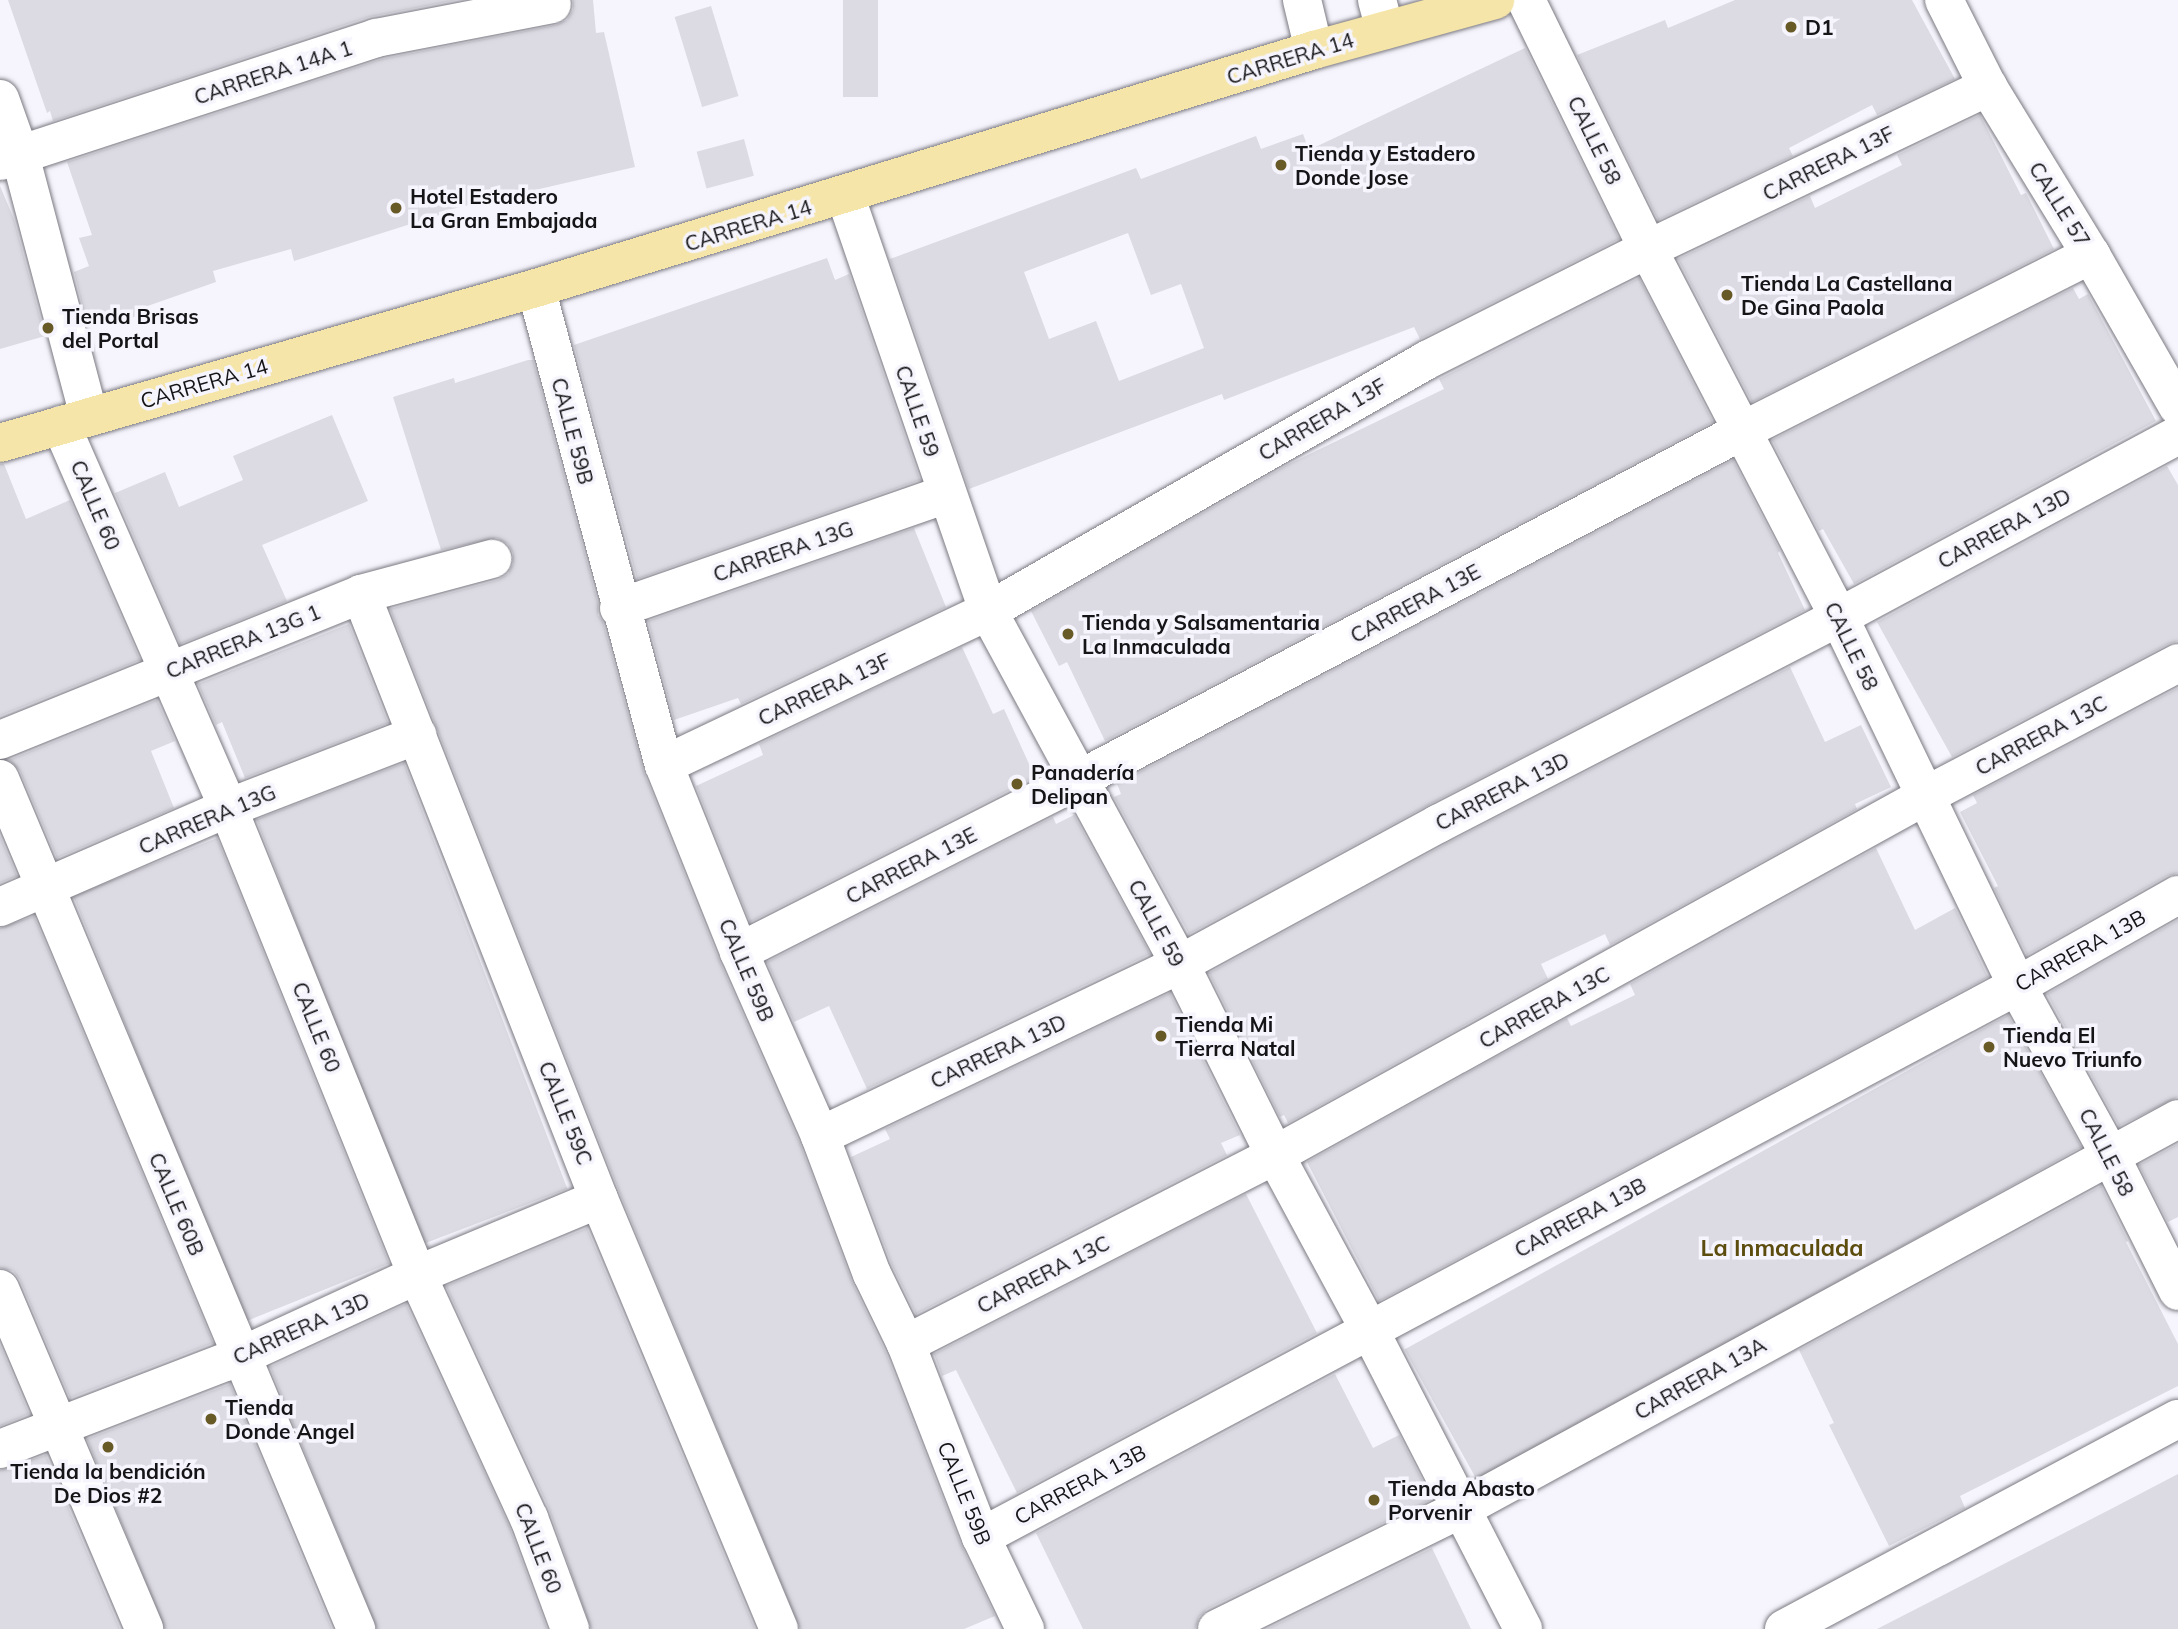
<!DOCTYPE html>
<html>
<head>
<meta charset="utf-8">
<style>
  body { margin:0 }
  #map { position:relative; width:2178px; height:1629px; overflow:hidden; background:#f6f5fd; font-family:Mulish,sans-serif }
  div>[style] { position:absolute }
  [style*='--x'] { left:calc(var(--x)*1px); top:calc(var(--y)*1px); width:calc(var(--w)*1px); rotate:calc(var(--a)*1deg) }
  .building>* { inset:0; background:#dcdae2; transform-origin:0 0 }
  .roads { filter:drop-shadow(0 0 2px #7b7981) drop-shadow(0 0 2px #7b7981) }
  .minor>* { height:38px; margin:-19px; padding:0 19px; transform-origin:19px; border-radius:19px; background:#fff }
  .major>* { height:38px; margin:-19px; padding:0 19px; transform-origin:19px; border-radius:19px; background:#f5e5a9 }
  .dots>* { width:19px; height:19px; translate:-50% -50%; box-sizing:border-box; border:4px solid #f6f5fd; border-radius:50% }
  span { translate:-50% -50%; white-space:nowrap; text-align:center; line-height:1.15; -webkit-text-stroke:7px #f6f5fd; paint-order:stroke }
  .poi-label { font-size:21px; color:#151518; font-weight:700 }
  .left { translate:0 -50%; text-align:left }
  .street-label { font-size:21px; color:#151518 }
  .neighbourhood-label { font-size:23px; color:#5c4d0e; font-weight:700 }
</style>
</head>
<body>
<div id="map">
  <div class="building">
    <div style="clip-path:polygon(8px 0,457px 0,369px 17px,53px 121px,50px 111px,47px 113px)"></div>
    <div style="clip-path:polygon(573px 0,593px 0,596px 33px,604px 32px,635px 167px,439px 212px,439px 215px,294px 261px,291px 249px,213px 271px,216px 282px,139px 309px,141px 315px,101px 326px,100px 320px,87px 324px,74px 272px,89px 266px,79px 238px,92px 235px,67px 162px,382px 59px,556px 25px,567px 20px,573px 10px)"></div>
    <div style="left:843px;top:0;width:35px;height:97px"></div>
    <div style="clip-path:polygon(1735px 0,1912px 0,1955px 79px,1877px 115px,1872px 105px,1789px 148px,1793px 156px,1658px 220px,1577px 55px,1665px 20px,1668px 28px)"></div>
    <div style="left:711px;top:6px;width:94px;height:38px;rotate:73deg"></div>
    <div style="clip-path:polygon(evenodd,1525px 48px,1619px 239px,1420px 339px,1414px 327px,1224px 400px,1222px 394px,969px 489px,890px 259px,1136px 168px,1141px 179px,1256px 136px,1261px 149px,1303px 134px,1309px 150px,1525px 48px,1128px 233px,1151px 295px,1181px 284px,1204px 348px,1119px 381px,1096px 321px,1049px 339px,1024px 272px,1128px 233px)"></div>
    <div style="clip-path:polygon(1980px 115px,2021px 195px,2026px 193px,2054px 249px,1752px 402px,1678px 259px,1810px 196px,1815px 208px,1902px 165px,1897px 155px)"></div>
    <div style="left:744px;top:139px;width:38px;height:49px;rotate:75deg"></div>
    <div style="clip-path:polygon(0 186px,14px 219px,45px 336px,0 349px)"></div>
    <div style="clip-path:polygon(827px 258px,835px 280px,849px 274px,920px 480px,637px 579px,574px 345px)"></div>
    <div style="clip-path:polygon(1639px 278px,1713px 422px,1105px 741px,1067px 662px,1059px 666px,1031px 611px,1287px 465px,1444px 389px,1439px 379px)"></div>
    <div style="clip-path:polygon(2073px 288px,2079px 299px,2088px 294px,2156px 421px,1854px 584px,1823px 529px,1819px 531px,1772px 440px)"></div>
    <div style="clip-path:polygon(528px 360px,533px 360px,598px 603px,598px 615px,603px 622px,644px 773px,719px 960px,800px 1144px,852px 1282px,886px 1353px,961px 1545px,995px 1616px,964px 1629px,800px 1629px,619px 1191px,390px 609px,498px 580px,508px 574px,513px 564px,513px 553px,508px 544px,497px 538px,441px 550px,393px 397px,454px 378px,455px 383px)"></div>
    <div style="clip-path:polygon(332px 415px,368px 501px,262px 545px,287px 601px,180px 644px,115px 493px,165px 472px,179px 507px,243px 480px,233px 456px)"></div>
    <div style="clip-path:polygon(1733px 460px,1780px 551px,1778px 553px,1805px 610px,1428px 805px,1189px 934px,1114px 797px,1121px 794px,1117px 784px)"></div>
    <div style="clip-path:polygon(0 464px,4px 464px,26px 519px,70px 500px,140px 660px,0 716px)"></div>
    <div style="clip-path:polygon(2167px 466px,2178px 485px,2178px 641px,2168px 644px,1952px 757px,1877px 622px)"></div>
    <div style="clip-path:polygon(914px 528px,946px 607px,741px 704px,738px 698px,674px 720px,648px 621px)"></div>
    <div style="clip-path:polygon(349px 624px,388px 723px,245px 778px,222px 722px,216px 725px,198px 684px)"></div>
    <div style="clip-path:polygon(962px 647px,993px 714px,1004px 709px,1035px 777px,750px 922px,696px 786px,763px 755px,759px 744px)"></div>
    <div style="clip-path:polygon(1790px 667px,1825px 742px,1861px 725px,1891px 787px,1855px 804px,1857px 809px,1610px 945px,1605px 934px,1541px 964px,1548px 979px,1288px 1123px,1284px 1115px,1280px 1117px,1209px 973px,1448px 843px)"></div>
    <div style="clip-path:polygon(2178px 688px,2178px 873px,2167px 876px,2027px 955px,1994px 888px,1998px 886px,1960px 812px,1977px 803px,1973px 795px)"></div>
    <div style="clip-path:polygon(157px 700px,175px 741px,151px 751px,174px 808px,57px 858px,20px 771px,9px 760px)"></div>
    <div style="left:404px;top:763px;width:456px;height:158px;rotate:69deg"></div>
    <div style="clip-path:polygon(1074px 815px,1150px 954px,867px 1089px,829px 1006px,794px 1022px,767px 962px,1053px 817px,1056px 824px)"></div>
    <div style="clip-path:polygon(0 836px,17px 876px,0 883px)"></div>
    <div style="left:217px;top:838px;width:459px;height:155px;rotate:68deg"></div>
    <div style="clip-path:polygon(1876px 848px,1915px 930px,1955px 908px,1988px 977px,1379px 1301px,1307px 1162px,1567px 1018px,1571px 1026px,1635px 995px,1630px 984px)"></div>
    <div style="clip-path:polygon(34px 916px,213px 1343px,70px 1398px,20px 1280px,13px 1271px,0 1268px,0 928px)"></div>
    <div style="clip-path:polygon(2178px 920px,2178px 1097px,2119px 1126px,2047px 994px)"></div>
    <div style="clip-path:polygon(1170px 993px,1240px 1135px,1221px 1143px,1227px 1155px,916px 1314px,892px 1265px,851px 1157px,890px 1139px,885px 1129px)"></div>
    <div style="left:2008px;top:1015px;width:151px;height:690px;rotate:61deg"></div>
    <div style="clip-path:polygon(2178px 1144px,2178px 1217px,2168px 1222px,2139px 1165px)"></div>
    <div style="clip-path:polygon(2101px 1186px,2128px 1241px,2126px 1242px,2178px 1344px,2178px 1386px,1960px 1496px,1965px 1508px,1889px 1546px,1829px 1425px,1834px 1423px,1799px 1350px)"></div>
    <div style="clip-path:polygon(1246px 1194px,1317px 1333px,1017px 1493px,956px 1370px,942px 1376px,934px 1354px)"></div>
    <div style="clip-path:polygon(587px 1228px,755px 1629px,591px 1629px,549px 1509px,446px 1286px)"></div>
    <div style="clip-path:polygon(406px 1304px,509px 1526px,547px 1629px,377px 1629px,270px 1367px)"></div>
    <div style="clip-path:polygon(0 1345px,29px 1414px,0 1426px)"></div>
    <div style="clip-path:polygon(1335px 1374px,1373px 1448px,1399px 1435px,1432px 1499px,1207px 1609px,1199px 1617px,1195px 1629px,1083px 1629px,1036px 1533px)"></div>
    <div style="clip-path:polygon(230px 1384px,332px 1629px,165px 1629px,87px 1439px)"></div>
    <div style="clip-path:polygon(46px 1455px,120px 1629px,0 1629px,0 1470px)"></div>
    <div style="clip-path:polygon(2178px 1474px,2178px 1629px,1877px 1629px,2109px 1510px)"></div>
    <div style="clip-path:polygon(1432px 1548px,1471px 1629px,1267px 1629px)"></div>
  </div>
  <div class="roads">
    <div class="minor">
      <div style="--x:1302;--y:0;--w:51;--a:76.5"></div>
      <div style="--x:1377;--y:0;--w:31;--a:75"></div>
      <div style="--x:1526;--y:0;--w:277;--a:63.9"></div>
      <div style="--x:1648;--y:249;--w:415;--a:62.6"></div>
      <div style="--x:1839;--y:617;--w:410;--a:64.2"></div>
      <div style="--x:2017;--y:986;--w:193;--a:61.2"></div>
      <div style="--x:2110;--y:1155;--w:152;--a:63.4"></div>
      <div style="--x:1944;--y:0;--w:97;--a:63.2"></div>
      <div style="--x:1988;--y:87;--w:197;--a:58.5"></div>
      <div style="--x:2091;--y:255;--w:175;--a:60.2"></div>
      <div style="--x:0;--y:99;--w:59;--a:70.3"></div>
      <div style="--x:20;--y:155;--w:271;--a:75.2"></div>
      <div style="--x:0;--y:161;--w:396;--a:-18.1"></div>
      <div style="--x:376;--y:38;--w:179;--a:-10.9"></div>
      <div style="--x:845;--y:195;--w:440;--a:71"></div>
      <div style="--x:988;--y:611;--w:402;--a:61.5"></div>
      <div style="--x:1180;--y:964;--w:213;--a:63.6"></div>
      <div style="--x:1275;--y:1155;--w:198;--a:61.6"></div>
      <div style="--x:1369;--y:1329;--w:337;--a:62.8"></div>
      <div style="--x:536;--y:288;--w:494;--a:75"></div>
      <div style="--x:664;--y:765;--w:201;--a:68.1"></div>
      <div style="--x:739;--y:952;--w:201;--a:66.2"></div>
      <div style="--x:820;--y:1136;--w:147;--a:69.4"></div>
      <div style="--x:872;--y:1274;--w:78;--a:64.1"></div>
      <div style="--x:906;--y:1344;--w:207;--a:68.8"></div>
      <div style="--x:981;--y:1537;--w:102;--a:64.4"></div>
      <div style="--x:61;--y:425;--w:418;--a:66.4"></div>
      <div style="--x:228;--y:808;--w:504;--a:67.97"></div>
      <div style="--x:417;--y:1275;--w:268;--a:65.3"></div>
      <div style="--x:529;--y:1518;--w:118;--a:69.7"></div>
      <div style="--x:361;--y:594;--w:650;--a:68.53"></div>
      <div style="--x:599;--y:1199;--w:466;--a:67.3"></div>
      <div style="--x:619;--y:608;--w:346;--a:-19.2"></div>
      <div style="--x:0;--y:740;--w:389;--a:-22"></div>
      <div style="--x:361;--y:594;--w:136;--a:-15"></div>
      <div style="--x:664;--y:765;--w:359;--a:-25.4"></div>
      <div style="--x:988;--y:611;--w:506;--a:-29.76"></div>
      <div style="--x:1427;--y:360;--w:247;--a:-26.7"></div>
      <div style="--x:1648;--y:249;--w:377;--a:-25.5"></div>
      <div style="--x:0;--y:779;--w:922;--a:67.27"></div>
      <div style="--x:0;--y:907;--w:249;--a:-23.5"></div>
      <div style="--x:228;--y:808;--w:203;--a:-21.1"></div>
      <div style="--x:739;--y:952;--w:382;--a:-26.9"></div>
      <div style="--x:1080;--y:779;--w:748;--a:-27.73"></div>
      <div style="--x:1742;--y:431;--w:391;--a:-26.8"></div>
      <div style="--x:820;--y:1136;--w:399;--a:-25.5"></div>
      <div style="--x:1180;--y:964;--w:294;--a:-28.5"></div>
      <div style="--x:1438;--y:824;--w:451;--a:-27.3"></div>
      <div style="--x:1839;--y:617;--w:385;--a:-28.2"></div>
      <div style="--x:0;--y:1289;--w:369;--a:67"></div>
      <div style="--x:906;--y:1344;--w:415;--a:-27.1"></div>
      <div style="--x:1275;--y:1155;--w:743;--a:-28.91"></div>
      <div style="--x:1925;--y:796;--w:286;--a:-27.7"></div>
      <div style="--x:0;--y:1449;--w:258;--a:-21.1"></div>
      <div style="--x:241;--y:1356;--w:194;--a:-24.7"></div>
      <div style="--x:417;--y:1275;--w:197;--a:-22.7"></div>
      <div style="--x:981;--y:1537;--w:1173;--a:-28.01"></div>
      <div style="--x:2017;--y:986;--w:185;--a:-29.5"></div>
      <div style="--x:1217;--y:1629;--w:272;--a:-26.2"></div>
      <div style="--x:1461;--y:1509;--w:816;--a:-28.54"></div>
      <div style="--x:1784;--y:1629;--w:446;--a:-28.1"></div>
    </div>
    <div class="major">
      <div style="--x:0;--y:443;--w:558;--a:-16.13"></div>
      <div style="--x:536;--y:288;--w:814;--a:-17.01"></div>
      <div style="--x:1314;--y:50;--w:188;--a:-15.4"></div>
    </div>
  </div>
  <div class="dots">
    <div style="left:1791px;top:27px;background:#685a27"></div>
    <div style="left:1281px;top:165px;background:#685a27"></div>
    <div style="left:396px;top:208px;background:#685a27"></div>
    <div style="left:1727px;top:295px;background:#685a27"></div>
    <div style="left:48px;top:328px;background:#685a27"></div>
    <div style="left:1068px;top:634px;background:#685a27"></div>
    <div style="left:1017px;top:784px;background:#685a27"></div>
    <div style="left:1161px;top:1036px;background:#685a27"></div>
    <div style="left:1989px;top:1047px;background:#685a27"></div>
    <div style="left:211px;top:1419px;background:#685a27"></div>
    <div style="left:108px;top:1447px;background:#685a27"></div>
    <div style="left:1374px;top:1500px;background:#685a27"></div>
  </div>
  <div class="poi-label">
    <span class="left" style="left:1805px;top:27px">D1</span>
    <span class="left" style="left:1295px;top:165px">Tienda y Estadero<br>Donde Jose</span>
    <span class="left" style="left:410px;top:208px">Hotel Estadero<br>La Gran Embajada</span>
    <span class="left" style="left:1741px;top:295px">Tienda La Castellana<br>De Gina Paola</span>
    <span class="left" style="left:62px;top:328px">Tienda Brisas<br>del Portal</span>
    <span class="left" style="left:1082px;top:634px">Tienda y Salsamentaria<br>La Inmaculada</span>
    <span class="left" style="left:1031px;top:784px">Panadería<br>Delipan</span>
    <span class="left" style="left:1175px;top:1036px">Tienda Mi<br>Tierra Natal</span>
    <span class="left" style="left:2003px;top:1047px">Tienda El<br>Nuevo Triunfo</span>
    <span class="left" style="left:225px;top:1419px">Tienda<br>Donde Angel</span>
    <span style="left:108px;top:1483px">Tienda la bendición<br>De Dios #2</span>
    <span class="left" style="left:1388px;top:1500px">Tienda Abasto<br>Porvenir</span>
  </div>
  <div class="street-label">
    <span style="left:1290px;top:58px;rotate:-17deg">CARRERA 14</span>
    <span style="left:273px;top:72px;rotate:-18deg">CARRERA 14A 1</span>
    <span style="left:1595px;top:140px;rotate:64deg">CALLE 58</span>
    <span style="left:1828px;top:163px;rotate:-26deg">CARRERA 13F</span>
    <span style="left:2060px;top:204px;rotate:58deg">CALLE 57</span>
    <span style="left:748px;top:225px;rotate:-17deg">CARRERA 14</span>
    <span style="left:204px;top:383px;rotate:-16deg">CARRERA 14</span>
    <span style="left:918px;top:411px;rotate:71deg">CALLE 59</span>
    <span style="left:1322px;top:419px;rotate:-30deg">CARRERA 13F</span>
    <span style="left:573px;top:431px;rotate:75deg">CALLE 59B</span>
    <span style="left:96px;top:505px;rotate:67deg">CALLE 60</span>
    <span style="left:2004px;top:528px;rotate:-28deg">CARRERA 13D</span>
    <span style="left:783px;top:551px;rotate:-19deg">CARRERA 13G</span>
    <span style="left:1415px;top:603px;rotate:-28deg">CARRERA 13E</span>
    <span style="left:243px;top:641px;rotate:-22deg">CARRERA 13G 1</span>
    <span style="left:1852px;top:646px;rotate:64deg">CALLE 58</span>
    <span style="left:824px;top:689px;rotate:-25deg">CARRERA 13F</span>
    <span style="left:2041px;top:735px;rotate:-28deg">CARRERA 13C</span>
    <span style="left:1502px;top:791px;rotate:-27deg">CARRERA 13D</span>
    <span style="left:207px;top:819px;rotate:-23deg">CARRERA 13G</span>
    <span style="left:911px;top:865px;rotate:-27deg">CARRERA 13E</span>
    <span style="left:1157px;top:923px;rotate:62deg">CALLE 59</span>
    <span style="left:2080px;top:950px;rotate:-29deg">CARRERA 13B</span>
    <span style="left:747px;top:970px;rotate:67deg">CALLE 59B</span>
    <span style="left:1544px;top:1007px;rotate:-29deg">CARRERA 13C</span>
    <span style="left:317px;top:1027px;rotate:68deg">CALLE 60</span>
    <span style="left:998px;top:1051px;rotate:-25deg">CARRERA 13D</span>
    <span style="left:566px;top:1113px;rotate:68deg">CALLE 59C</span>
    <span style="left:2107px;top:1152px;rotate:63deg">CALLE 58</span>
    <span style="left:177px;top:1204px;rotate:67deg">CALLE 60B</span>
    <span style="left:1580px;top:1217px;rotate:-28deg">CARRERA 13B</span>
    <span style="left:1043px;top:1274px;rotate:-27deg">CARRERA 13C</span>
    <span style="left:301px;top:1328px;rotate:-24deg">CARRERA 13D</span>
    <span style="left:1700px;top:1378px;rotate:-29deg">CARRERA 13A</span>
    <span style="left:1080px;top:1484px;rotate:-28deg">CARRERA 13B</span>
    <span style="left:965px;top:1493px;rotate:68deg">CALLE 59B</span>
    <span style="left:539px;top:1548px;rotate:69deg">CALLE 60</span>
  </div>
  <div class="neighbourhood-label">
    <span style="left:1782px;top:1248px">La Inmaculada</span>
  </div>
</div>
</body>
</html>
